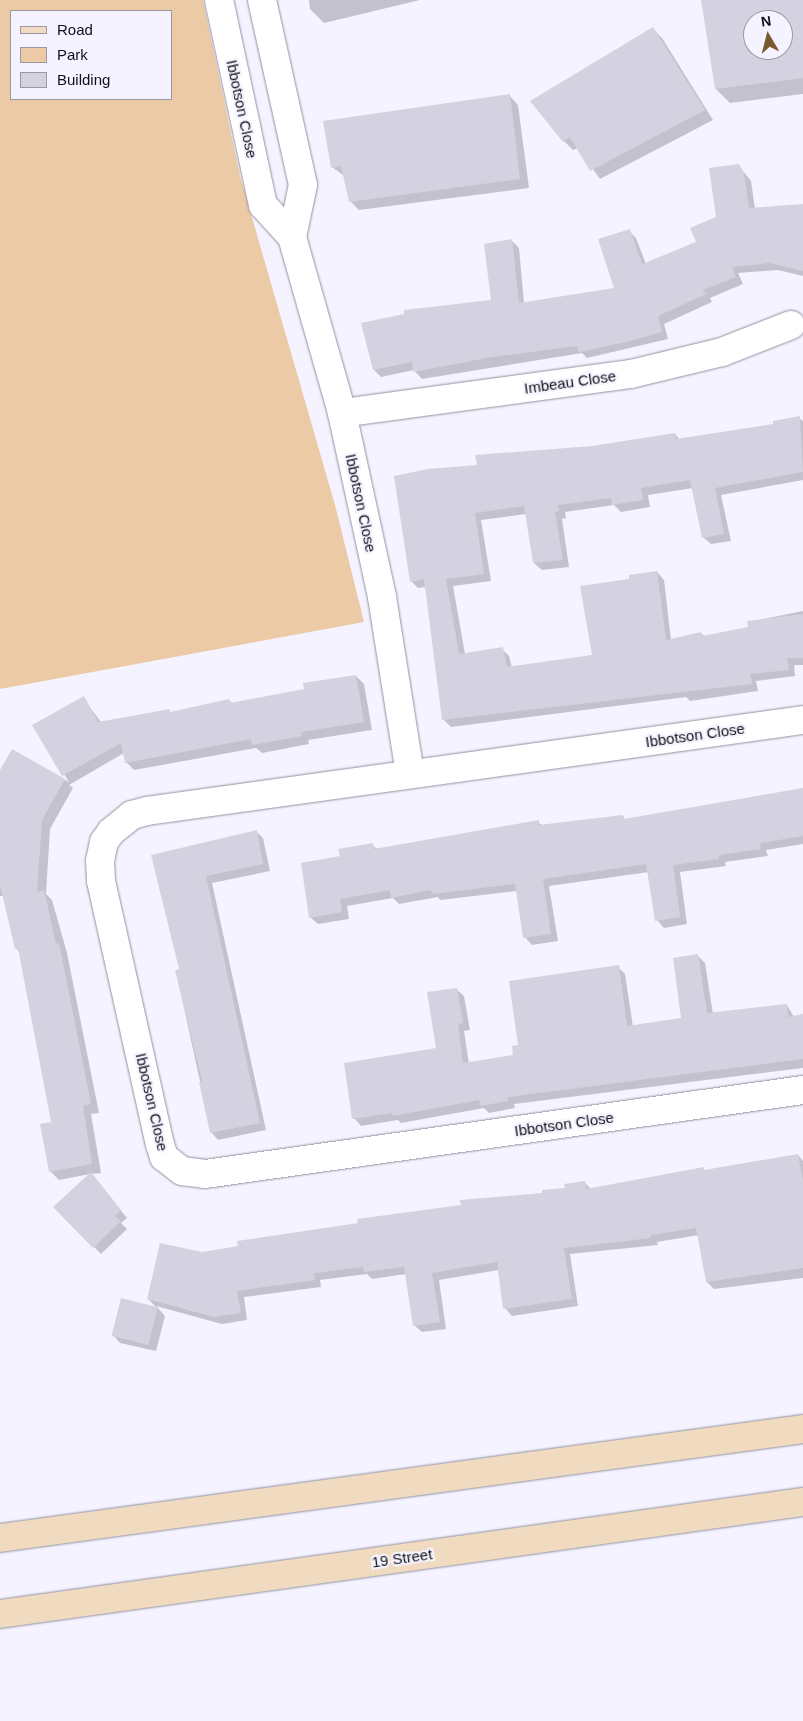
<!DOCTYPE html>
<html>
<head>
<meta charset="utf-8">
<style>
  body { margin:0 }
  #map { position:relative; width:803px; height:1721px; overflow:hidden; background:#f4f3ff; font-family:Arial,sans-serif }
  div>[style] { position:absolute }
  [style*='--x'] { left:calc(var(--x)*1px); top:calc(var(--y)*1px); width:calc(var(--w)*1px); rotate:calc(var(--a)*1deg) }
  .green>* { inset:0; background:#eccaa5 }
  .shadow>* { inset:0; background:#0003 }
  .building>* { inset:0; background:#d4d2e1; transform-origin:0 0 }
  .roads { filter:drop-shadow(0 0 1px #93919f) drop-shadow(0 0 1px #93919f) }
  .minor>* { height:28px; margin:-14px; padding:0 14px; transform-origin:14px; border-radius:14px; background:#fff }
  .secondary>* { height:28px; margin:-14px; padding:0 14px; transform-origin:14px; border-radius:14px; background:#f0dbc0 }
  span { translate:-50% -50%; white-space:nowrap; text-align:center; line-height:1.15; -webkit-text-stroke:4.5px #f4f3ff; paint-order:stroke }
  .street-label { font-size:15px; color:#121116 }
  .legend { position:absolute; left:10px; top:10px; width:162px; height:90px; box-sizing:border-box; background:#f4f3ff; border:1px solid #9a99a2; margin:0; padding:6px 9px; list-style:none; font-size:15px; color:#121116 }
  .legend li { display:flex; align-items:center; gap:10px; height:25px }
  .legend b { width:25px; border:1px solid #9a99a2 }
  .north { position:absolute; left:743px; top:10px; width:50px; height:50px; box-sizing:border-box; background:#f4f3ff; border:1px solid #9a99a2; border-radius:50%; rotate:352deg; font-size:14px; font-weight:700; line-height:20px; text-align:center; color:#121116 }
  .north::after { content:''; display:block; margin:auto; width:18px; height:22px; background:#7a5830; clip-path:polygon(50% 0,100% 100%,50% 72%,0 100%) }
</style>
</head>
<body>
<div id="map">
  <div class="green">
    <div style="clip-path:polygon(evenodd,0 0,203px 0,240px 176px,335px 505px,364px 622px,0 689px,0 0,11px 11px,171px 11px,171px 99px,11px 99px,11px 11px)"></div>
  </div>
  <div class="shadow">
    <div style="clip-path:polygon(309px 0,420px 0,324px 23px,310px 9px)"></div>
    <div style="clip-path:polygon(evenodd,703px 0,803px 0,803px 94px,730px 103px,716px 89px,703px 0,753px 20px,783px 20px,783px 50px,753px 50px,753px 20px)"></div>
    <div style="clip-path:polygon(653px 29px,662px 38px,713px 120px,600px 179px,578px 148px,573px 150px,564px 141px)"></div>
    <div style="clip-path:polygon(509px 95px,518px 105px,529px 188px,359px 210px,350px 201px,344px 176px,332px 167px)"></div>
    <div style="clip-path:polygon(738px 165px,751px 181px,755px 209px,803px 205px,803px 276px,778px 270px,738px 273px,743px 284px,710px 298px,712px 302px,664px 324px,668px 339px,587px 358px,582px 353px,422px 379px,414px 370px,381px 377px,374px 370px,493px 301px,511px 240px,519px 248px,524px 303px,615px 289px,629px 231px,636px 238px,646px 264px,697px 242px,717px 217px)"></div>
    <div style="clip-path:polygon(799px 418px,803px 421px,803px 480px,721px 495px,731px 541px,711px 544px,703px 537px,693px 488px,648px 495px,650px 507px,621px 512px,614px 505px,565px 512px,566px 518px,562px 519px,569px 567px,542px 570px,534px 563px,526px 514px,481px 520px,491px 581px,453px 586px,465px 654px,502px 649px,509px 656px,512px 668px,594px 656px,631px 580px,657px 572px,664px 580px,671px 640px,701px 633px,705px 637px,750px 628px,749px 622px,803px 611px,803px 665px,794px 665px,795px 676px,756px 681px,758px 691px,690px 701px,686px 697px,451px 727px,443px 719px,426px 587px,418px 588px,411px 581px,478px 466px,675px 434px,680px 440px,775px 425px)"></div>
    <div style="clip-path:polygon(356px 676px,364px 684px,372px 730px,308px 740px,309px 744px,262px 753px,256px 748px,134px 770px,126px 762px,124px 753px,69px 785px,73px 788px,50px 829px,46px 894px,52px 900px,67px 953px,99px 1113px,91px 1114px,101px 1173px,91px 1174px,127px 1218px,121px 1223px,127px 1229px,101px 1254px,55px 1207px,90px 1174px,59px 1180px,50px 1171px,53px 1124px,20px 953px,16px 948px,4px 896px,0 896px,0 773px,12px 751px,69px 782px,34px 726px,83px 698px,101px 722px,169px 711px,172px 713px,229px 700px,232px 703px,305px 690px)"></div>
    <div style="clip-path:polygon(803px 790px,803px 844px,766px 850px,768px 856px,725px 862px,726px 866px,680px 872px,687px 924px,664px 928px,657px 920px,649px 872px,549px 886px,558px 941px,532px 945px,525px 937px,517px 891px,440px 900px,438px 897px,399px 904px,393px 898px,347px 906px,349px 919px,318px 924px,310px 917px,341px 857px,372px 845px,377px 849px,538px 822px,543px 826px,622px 816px,626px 820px)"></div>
    <div style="clip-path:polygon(256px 831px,263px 838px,270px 871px,212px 883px,266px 1130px,218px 1140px,211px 1132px,176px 971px,181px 970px,152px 856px)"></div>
    <div style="clip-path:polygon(698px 956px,705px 963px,713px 1014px,787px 1005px,794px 1017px,803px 1016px,803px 1068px,514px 1104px,515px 1108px,489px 1113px,484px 1108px,401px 1123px,398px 1120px,361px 1126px,354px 1118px,438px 1049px,456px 989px,464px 996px,470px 1030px,464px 1031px,469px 1064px,515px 1056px,520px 1046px,618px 967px,625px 974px,633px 1027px,682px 1019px)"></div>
    <div style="clip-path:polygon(798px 1155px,803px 1161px,803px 1278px,714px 1289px,707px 1282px,699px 1235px,657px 1242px,658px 1245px,570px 1254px,578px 1306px,512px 1316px,505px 1308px,499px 1270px,439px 1280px,446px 1329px,422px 1332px,414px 1325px,406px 1274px,372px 1279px,367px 1274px,320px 1280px,321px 1287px,244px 1297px,247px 1320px,222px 1324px,156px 1306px,165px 1316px,156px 1351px,120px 1343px,113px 1335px,157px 1308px,148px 1299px,202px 1253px,566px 1189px,584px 1182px,591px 1189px,703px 1168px,706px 1171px)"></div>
  </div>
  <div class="building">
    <div style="clip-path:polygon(evenodd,701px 0,803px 0,803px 78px,715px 89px,701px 0,753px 20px,783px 20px,783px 50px,753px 50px,753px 20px)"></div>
    <div style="clip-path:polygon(653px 27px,705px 110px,590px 171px,570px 137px,563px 142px,530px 101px)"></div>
    <div style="clip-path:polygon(510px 94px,520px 179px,349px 202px,341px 166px,331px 168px,323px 121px)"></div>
    <div style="clip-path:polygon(739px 164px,744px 173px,749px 208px,803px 204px,803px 271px,770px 263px,732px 267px,736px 277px,703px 290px,706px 294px,658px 316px,662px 332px,626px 342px,579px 352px,577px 346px,492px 357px,413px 372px,412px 362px,373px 370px,361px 323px,404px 314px,404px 310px,491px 300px,484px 244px,512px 239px,519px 303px,614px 288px,598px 239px,630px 229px,642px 264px,696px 242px,690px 228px,716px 217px,709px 168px)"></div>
    <div style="clip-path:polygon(800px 416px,803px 472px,715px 488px,724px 534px,702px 538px,690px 480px,641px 488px,643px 500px,612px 505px,611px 498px,558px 505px,559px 511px,555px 512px,563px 560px,533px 563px,524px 506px,475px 513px,484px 574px,446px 579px,459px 654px,503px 647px,507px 667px,592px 655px,580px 586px,629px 579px,629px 575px,657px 571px,666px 640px,701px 632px,702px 636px,748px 627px,747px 621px,803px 614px,803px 658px,787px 658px,789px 670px,750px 674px,752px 684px,442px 720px,424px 579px,410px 582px,394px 476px,428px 469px,477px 465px,475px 455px,592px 446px,675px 433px,676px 439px,773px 424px,773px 421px)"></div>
    <div style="clip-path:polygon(356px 675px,364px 722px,301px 732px,302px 736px,252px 745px,251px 739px,125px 763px,121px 743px,62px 776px,32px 725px,84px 696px,98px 722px,170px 709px,170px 712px,229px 699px,230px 703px,304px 689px,303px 683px)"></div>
    <div style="clip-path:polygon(12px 749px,65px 779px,42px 820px,37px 892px,44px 890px,56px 944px,59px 943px,91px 1104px,83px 1106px,92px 1164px,49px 1172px,40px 1124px,51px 1122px,18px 948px,15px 949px,0 885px,0 770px)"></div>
    <div style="clip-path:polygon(803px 788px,803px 836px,760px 843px,761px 849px,719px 855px,719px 859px,673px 865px,680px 917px,655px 921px,646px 864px,543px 879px,551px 934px,523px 938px,515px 884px,432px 894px,431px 890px,391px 898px,390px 890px,340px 899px,342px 912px,309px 918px,301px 863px,340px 856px,338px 849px,373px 843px,374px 849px,539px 820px,539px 825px,623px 815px,624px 819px)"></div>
    <div style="clip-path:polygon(257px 830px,263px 864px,206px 876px,260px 1123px,210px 1133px,199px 1082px,202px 1081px,175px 970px,179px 969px,151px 855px)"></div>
    <div style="clip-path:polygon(698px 954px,707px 1013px,787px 1004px,788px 1017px,803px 1014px,803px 1059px,508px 1097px,508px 1101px,480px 1106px,479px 1100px,393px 1116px,392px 1113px,352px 1119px,344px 1063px,436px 1048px,427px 992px,457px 988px,463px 1023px,458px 1024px,463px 1063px,513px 1055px,512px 1046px,518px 1045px,509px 981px,619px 965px,627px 1026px,681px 1018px,673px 958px)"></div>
    <div style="clip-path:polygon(798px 1154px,803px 1181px,803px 1268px,706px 1282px,696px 1228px,651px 1235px,651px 1238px,564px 1248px,572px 1299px,503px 1309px,497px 1262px,432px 1273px,440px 1322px,413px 1326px,404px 1267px,364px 1272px,363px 1267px,314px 1273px,315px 1280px,237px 1291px,241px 1313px,214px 1317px,147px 1299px,160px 1243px,202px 1252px,238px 1246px,237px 1241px,358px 1223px,357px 1219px,461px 1205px,460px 1200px,542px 1193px,542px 1190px,565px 1188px,564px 1184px,585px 1181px,586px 1189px,704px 1167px,704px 1170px)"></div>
    <div style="clip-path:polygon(91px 1172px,121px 1210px,115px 1216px,121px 1221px,93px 1248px,53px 1207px)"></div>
    <div style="left:121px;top:1298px;width:38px;height:39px;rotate:14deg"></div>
  </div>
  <div class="roads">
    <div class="minor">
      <div style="--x:219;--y:0;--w:210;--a:77.9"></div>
      <div style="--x:263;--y:205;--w:43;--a:47.8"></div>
      <div style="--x:292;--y:237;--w:183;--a:74.1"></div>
      <div style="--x:342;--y:413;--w:188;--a:77.7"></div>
      <div style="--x:382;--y:597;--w:179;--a:81"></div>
      <div style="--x:262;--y:0;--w:189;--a:77.5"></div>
      <div style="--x:303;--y:185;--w:53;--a:101.9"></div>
      <div style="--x:342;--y:413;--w:292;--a:-7.7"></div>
      <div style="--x:631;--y:374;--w:94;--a:-13.6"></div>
      <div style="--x:722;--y:352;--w:74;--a:-21.4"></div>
      <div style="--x:803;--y:720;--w:662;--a:172.1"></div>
      <div style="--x:147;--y:811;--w:16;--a:165"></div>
      <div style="--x:132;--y:815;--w:27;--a:141"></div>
      <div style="--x:111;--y:832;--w:12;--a:125"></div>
      <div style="--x:104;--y:842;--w:19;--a:102"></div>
      <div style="--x:100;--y:861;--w:20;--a:87"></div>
      <div style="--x:101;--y:881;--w:270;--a:77.4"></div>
      <div style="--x:160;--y:1144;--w:14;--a:73"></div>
      <div style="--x:164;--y:1157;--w:23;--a:38"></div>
      <div style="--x:182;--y:1171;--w:23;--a:7"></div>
      <div style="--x:205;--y:1174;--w:604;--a:-8"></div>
    </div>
    <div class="secondary">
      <div style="--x:0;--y:1538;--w:810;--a:-7.73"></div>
      <div style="--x:0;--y:1614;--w:811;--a:-7.94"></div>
    </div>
  </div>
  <div class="street-label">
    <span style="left:242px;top:109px;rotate:78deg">Ibbotson Close</span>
    <span style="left:570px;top:382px;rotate:-8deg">Imbeau Close</span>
    <span style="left:361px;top:503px;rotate:78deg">Ibbotson Close</span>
    <span style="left:695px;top:735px;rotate:-8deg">Ibbotson Close</span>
    <span style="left:152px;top:1102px;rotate:77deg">Ibbotson Close</span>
    <span style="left:564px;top:1124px;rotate:-8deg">Ibbotson Close</span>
    <span style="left:402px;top:1558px;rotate:-8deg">19 Street</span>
  </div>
  <ul class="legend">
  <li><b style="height:6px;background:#f0dbc0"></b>Road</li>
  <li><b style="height:14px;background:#eccaa5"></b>Park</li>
  <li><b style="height:14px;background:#d4d2e1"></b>Building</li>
  </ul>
  <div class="north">N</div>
</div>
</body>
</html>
